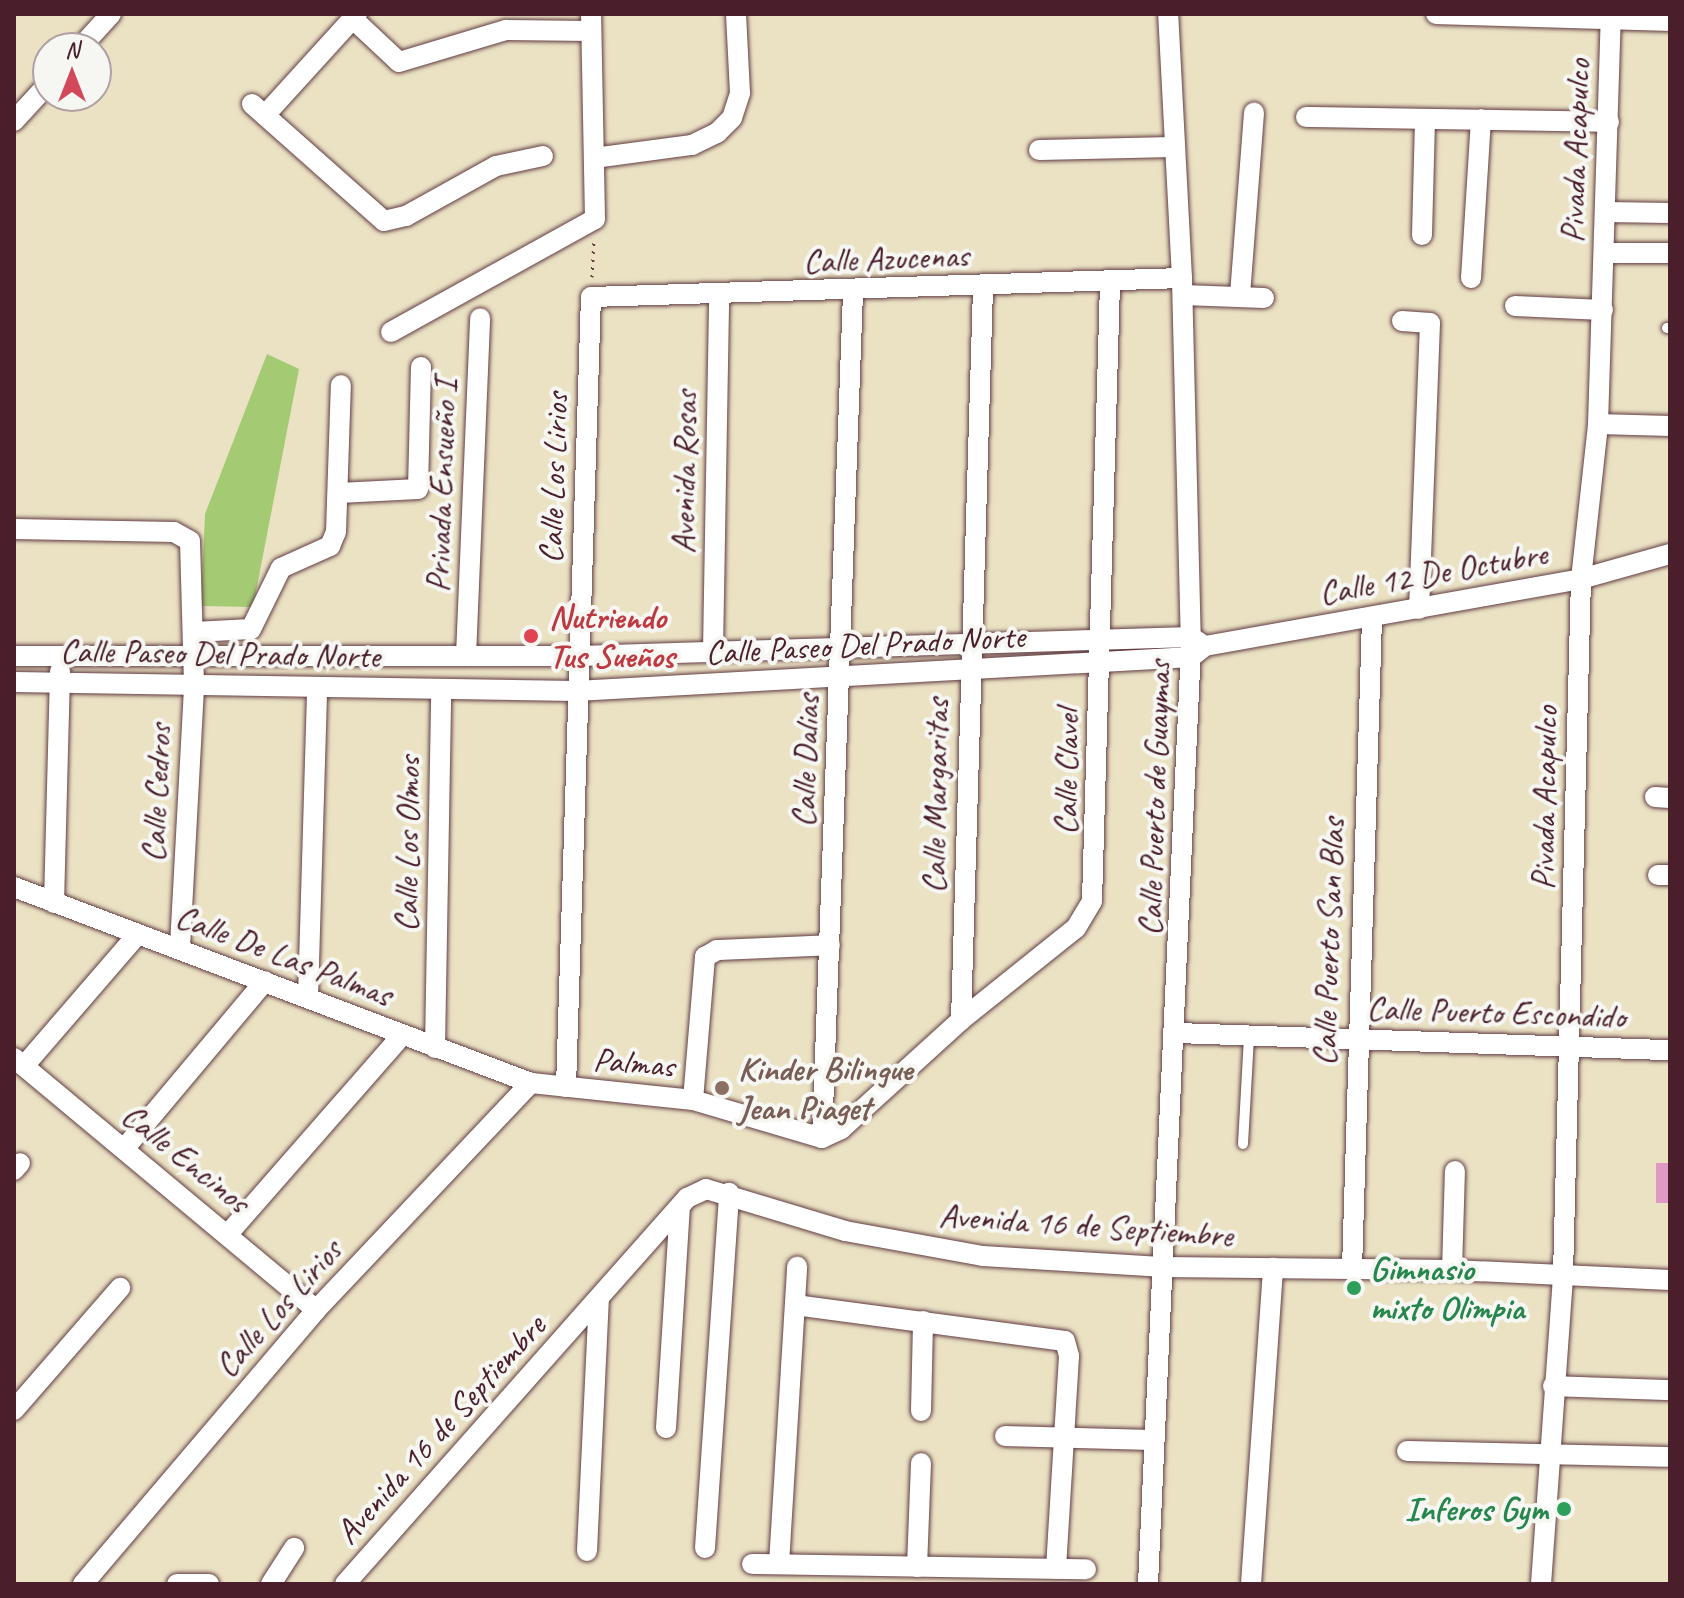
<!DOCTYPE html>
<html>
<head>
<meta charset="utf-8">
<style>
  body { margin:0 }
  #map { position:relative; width:1684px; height:1598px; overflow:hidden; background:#ebe2c4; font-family:Caveat,sans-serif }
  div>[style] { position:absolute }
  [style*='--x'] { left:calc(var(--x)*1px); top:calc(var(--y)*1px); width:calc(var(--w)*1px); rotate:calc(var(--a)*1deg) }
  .green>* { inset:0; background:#a5ca74 }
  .building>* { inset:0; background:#e098c4; transform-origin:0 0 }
  .path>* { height:3px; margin-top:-1.5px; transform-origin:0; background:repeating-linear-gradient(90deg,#623c42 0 2px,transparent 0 8px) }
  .roads { filter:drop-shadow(0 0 2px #623c42) drop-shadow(0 0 2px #623c42) }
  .service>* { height:10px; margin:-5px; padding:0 5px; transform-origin:5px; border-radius:5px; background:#fff }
  .minor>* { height:20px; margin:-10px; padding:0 10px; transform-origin:10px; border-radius:10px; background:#fff }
  .dots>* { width:22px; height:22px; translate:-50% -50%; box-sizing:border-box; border:4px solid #f6f6f2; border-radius:50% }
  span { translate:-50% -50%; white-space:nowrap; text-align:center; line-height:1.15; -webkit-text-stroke:8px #f6f6f2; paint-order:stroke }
  .street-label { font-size:34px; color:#4a1f2b }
  .health-label { font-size:34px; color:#be3a42; font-weight:700 }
  .left { translate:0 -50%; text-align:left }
  .education-label { font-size:34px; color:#785e54; font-weight:700 }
  .leisure-label { font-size:34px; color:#27864d; font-weight:700 }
  .right { translate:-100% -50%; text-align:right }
  .frame { position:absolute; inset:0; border:16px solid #4a1f2b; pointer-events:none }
  .north { position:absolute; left:32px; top:32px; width:80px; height:80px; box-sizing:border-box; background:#f6f6f2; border:2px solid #b1a0a2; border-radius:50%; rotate:0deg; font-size:22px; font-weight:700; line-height:32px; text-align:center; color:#4a1f2b }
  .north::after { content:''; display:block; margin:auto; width:28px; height:36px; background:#d1495b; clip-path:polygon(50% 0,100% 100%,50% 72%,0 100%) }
</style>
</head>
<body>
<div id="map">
  <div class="green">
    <div style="clip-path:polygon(267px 354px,299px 369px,253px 607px,201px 606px,205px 514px)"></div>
  </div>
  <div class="building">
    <div style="left:1656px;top:1163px;width:14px;height:40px"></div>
  </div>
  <div class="path">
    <div style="--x:592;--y:277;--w:36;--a:-87"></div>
  </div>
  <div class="roads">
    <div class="service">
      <div style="--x:1667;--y:328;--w:3;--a:0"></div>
      <div style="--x:1243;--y:1144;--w:109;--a:-86.8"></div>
    </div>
    <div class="minor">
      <div style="--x:1436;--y:14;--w:234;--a:1.7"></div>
      <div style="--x:352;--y:18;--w:64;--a:43.1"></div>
      <div style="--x:399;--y:62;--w:112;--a:-16.7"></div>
      <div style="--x:506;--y:30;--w:85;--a:0.7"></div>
      <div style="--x:80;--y:48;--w:46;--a:-47.6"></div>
      <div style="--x:252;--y:104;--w:176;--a:41.6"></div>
      <div style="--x:384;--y:221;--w:23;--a:-13"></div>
      <div style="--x:406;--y:216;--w:103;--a:-29.1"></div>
      <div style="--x:496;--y:166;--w:48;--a:-12"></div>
      <div style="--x:265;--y:115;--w:137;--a:-47.7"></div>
      <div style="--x:1306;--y:117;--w:303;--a:0.9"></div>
      <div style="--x:14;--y:121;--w:50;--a:-47.4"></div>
      <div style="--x:1039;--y:150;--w:135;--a:-1.3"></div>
      <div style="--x:594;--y:158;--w:99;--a:-7.6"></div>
      <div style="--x:692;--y:145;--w:28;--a:-26"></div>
      <div style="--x:717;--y:133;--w:21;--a:-45"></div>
      <div style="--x:732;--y:118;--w:26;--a:-72"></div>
      <div style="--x:740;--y:93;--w:79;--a:-92.9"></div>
      <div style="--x:1606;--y:212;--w:64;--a:0.9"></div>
      <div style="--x:1422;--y:235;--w:116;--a:-88.5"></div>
      <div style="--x:1605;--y:253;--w:65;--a:0"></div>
      <div style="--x:1471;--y:278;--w:159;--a:-86.4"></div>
      <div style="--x:1183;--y:295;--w:81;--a:2.1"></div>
      <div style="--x:1240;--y:295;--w:183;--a:-85.6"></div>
      <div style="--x:1515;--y:306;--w:88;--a:2.6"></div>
      <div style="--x:1402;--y:321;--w:28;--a:4"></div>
      <div style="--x:1430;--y:323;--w:286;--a:92.2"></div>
      <div style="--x:391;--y:332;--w:233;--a:-29"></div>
      <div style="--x:595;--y:219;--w:205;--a:-91.1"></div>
      <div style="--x:1598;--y:424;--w:72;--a:1.6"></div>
      <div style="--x:339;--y:493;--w:79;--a:-2.9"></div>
      <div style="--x:418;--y:489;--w:122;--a:-88.6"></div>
      <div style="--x:14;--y:529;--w:160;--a:1.1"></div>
      <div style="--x:174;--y:532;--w:18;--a:29"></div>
      <div style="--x:190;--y:541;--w:147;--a:88.4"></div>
      <div style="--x:194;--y:688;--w:261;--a:93.1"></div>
      <div style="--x:194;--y:632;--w:57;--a:-3"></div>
      <div style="--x:251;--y:629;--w:68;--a:-63.8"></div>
      <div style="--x:281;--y:568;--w:54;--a:-24.2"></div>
      <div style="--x:330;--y:546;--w:15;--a:-67"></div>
      <div style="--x:336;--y:532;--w:147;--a:-88.1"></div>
      <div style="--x:713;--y:650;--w:355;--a:-89"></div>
      <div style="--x:14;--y:656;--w:565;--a:0"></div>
      <div style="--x:579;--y:656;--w:612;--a:-1.78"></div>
      <div style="--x:1191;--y:637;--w:11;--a:34"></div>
      <div style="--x:466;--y:656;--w:338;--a:-87.6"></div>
      <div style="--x:14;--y:682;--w:562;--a:0.92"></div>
      <div style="--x:576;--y:691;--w:616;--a:-3.16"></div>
      <div style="--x:1191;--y:657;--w:18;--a:-38"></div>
      <div style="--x:1205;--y:646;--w:382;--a:-10.1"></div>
      <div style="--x:1581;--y:579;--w:92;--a:-15.7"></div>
      <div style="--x:1655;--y:797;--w:15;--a:4"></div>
      <div style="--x:1658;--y:875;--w:12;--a:0"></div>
      <div style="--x:14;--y:887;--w:553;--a:20.76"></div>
      <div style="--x:531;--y:1083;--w:163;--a:6"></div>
      <div style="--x:693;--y:1100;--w:134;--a:16.4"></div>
      <div style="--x:54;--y:903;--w:232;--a:-88.5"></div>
      <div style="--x:308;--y:997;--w:308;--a:-88.3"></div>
      <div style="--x:961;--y:1020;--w:733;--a:-88.28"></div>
      <div style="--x:1177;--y:1033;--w:493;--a:2"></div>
      <div style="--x:435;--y:1048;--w:359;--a:-89"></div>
      <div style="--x:14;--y:1058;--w:393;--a:39.8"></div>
      <div style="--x:24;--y:1066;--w:174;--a:-49.2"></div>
      <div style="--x:566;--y:1087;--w:790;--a:-88.19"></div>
      <div style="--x:591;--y:297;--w:591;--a:-1.84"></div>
      <div style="--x:693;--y:1100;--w:144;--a:-85.2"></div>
      <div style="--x:705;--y:957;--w:14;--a:-30"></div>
      <div style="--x:717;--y:950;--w:113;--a:-2.5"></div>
      <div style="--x:822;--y:1138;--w:21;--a:-25"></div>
      <div style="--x:841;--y:1129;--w:162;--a:-42.2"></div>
      <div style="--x:961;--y:1020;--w:147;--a:-38.7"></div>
      <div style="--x:1076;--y:928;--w:31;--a:-59"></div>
      <div style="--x:1092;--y:901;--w:619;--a:-88.33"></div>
      <div style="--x:822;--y:1138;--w:847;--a:-87.9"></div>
      <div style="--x:124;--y:1149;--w:219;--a:-50"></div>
      <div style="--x:14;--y:1170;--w:9;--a:-49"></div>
      <div style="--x:228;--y:1234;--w:264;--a:-48.8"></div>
      <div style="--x:1352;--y:1269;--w:652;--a:-88.24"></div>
      <div style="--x:1452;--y:1270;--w:99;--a:-88.3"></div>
      <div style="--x:795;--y:1305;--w:272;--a:7.6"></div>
      <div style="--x:1065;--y:1341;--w:16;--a:75"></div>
      <div style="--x:1069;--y:1356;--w:213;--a:93.5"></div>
      <div style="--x:1553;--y:1386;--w:117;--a:2"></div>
      <div style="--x:14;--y:1410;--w:162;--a:-49"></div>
      <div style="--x:921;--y:1411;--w:90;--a:-88.7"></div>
      <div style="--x:666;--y:1428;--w:222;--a:-86.4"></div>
      <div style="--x:1005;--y:1436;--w:146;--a:1.6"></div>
      <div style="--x:1407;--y:1451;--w:260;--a:1.3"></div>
      <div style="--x:705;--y:1548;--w:356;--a:-86.1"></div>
      <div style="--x:587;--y:1551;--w:253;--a:-87.3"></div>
      <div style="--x:752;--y:1564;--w:334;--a:0.9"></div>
      <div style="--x:779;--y:1564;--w:298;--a:-86.5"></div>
      <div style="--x:917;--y:1567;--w:104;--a:-87.8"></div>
      <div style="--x:83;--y:1584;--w:360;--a:-49.6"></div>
      <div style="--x:316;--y:1310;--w:313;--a:-46.6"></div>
      <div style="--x:177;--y:1584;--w:32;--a:0"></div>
      <div style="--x:271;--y:1584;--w:43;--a:-57.4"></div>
      <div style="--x:345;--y:1584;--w:516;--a:-48.46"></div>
      <div style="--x:687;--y:1198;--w:21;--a:-25"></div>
      <div style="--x:706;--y:1189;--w:145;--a:16.8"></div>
      <div style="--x:845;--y:1231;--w:140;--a:10.3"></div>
      <div style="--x:983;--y:1256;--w:178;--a:3.5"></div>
      <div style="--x:1161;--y:1267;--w:291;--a:0.6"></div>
      <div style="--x:1452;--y:1270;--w:218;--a:2.6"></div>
      <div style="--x:1148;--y:1584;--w:937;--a:-87.37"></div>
      <div style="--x:1191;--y:648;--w:370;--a:-91.4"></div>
      <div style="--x:1182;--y:278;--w:264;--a:-93"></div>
      <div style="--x:1251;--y:1584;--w:317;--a:-86"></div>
      <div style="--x:1541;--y:1584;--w:310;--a:-85.9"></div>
      <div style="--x:1563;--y:1275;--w:696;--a:-88.52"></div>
      <div style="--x:1581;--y:579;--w:156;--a:-83.7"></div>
      <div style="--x:1598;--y:424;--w:410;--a:-88.2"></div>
    </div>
  </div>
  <div class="dots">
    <div style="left:531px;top:636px;background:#e0444e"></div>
    <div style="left:722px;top:1088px;background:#8d6e63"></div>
    <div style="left:1354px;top:1288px;background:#2e9e5b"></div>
    <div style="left:1564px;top:1509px;background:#2e9e5b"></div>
  </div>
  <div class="street-label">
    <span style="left:1575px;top:151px;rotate:-88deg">Pivada Acapulco</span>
    <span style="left:886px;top:258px;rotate:-2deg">Calle Azucenas</span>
    <span style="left:684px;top:472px;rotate:-89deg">Avenida Rosas</span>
    <span style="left:553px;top:478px;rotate:-88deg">Calle Los Lirios</span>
    <span style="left:441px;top:486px;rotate:-88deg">Privada Ensueño I</span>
    <span style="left:1433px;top:573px;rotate:-10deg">Calle 12 De Octubre</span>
    <span style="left:865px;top:644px;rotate:-3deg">Calle Paseo Del Prado Norte</span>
    <span style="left:220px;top:653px;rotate:1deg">Calle Paseo Del Prado Norte</span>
    <span style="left:805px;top:761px;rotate:-88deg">Calle Dalias</span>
    <span style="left:1066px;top:772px;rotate:-89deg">Calle Clavel</span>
    <span style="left:156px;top:793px;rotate:-87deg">Calle Cedros</span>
    <span style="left:935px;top:796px;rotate:-89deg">Calle Margaritas</span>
    <span style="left:1154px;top:798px;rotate:-88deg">Calle Puerto de Guaymas</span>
    <span style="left:1544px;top:798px;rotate:-89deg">Pivada Acapulco</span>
    <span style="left:407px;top:844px;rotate:-89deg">Calle Los Olmos</span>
    <span style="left:1328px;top:942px;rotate:-88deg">Calle Puerto San Blas</span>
    <span style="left:284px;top:955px;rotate:21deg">Calle De Las Palmas</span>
    <span style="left:1496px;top:1012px;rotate:2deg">Calle Puerto Escondido</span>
    <span style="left:634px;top:1062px;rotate:5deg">Palmas</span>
    <span style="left:186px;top:1158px;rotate:39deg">Calle Encinos</span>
    <span style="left:1086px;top:1225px;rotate:4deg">Avenida 16 de Septiembre</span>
    <span style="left:278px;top:1308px;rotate:-48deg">Calle Los Lirios</span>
    <span style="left:440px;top:1429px;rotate:-48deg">Avenida 16 de Septiembre</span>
  </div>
  <div class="health-label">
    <span class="left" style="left:549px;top:636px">Nutriendo<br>Tus Sueños</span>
  </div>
  <div class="education-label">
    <span class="left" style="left:738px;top:1088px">Kinder Bilingue<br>Jean Piaget</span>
  </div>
  <div class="leisure-label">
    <span class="left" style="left:1370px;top:1288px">Gimnasio<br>mixto Olimpia</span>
    <span class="right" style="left:1548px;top:1509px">Inferos Gym</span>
  </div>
  <div class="frame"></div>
  <div class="north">N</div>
</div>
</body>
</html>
